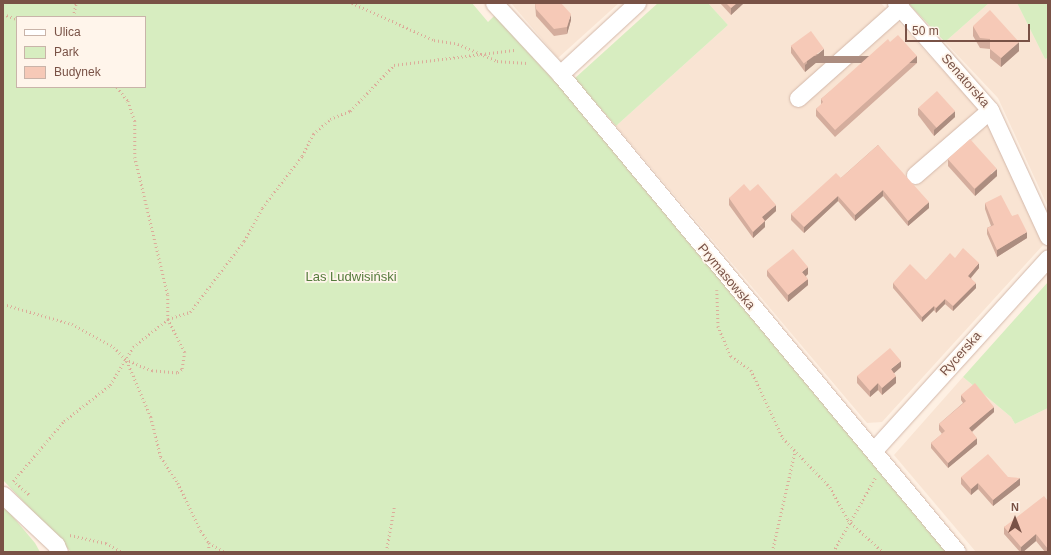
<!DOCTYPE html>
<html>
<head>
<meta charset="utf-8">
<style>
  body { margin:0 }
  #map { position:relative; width:1051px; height:555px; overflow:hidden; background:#fef0e3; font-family:Helvetica,sans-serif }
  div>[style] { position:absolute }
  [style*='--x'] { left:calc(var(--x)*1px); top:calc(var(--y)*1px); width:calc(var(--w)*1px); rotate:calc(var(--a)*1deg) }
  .residential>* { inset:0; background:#f9e4d3 }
  .green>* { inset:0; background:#d7edc0 }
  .path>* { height:2.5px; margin-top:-1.25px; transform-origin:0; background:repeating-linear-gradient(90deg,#dcac9a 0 1px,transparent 0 4px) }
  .roads { filter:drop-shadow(0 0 1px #d3b8aa) drop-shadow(0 0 1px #d3b8aa) }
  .minor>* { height:17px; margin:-8.5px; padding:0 8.5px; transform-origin:8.5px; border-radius:8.5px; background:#fff }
  .wall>* { inset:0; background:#d4ad9d }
  .shaded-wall>* { inset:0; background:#ac8d80; transform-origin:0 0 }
  .building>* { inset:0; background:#f6c9b7; transform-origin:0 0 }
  span { translate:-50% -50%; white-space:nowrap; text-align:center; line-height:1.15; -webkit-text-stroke:3.5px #fff5eb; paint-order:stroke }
  .street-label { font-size:13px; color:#795246 }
  .park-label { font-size:13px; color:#547a3b }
  .frame { position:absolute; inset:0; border:4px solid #795246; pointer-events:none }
  .legend { position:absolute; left:16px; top:16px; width:130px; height:72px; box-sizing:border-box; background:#fff5eb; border:1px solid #c9b4a9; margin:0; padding:5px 7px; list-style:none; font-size:12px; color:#795246 }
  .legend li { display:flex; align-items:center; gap:8px; height:20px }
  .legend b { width:20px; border:1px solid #c9b4a9 }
  .north { position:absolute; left:995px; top:499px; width:40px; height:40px; -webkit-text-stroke:3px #fff5eb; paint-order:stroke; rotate:0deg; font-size:11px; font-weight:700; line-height:16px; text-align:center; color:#795246 }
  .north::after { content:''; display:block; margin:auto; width:14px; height:18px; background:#795246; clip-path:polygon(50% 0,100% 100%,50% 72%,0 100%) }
  .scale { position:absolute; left:905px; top:24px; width:125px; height:18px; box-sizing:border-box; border:2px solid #795246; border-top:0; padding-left:5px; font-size:12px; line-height:14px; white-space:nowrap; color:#795246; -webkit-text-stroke:3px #fff5eb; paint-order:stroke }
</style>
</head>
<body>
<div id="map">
  <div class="residential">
    <div style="clip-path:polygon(511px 3px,619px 3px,558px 58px)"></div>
    <div style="clip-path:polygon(708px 3px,881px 3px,983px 114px,1044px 244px,882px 422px,867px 423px,616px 126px,728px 25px)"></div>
    <div style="clip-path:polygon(989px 3px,1017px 3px,1045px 59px,1048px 58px,1048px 207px,998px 98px,945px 42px)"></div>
    <div style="clip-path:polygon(963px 377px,1011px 417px,1015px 424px,1048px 408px,1048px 552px,976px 552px,894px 455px)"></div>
  </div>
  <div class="green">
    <div style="clip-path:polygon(evenodd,3px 3px,472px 3px,488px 22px,498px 12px,948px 552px,71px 552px,3px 480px,3px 3px,17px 17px,145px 17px,145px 87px,17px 87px,17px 17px)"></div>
    <div style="clip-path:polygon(658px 3px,708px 3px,728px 25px,616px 126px,574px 79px)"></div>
    <div style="clip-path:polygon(908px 3px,989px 3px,945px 42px)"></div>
    <div style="clip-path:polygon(1017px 3px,1048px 3px,1048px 58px,1045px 59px)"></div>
    <div style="clip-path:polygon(1048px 282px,1048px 408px,1015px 424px,1011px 417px,963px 377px)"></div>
    <div style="clip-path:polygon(3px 505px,35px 543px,40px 552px,3px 552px)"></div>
  </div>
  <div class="path">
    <div style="--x:352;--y:3;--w:90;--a:24.3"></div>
    <div style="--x:434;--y:40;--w:24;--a:9"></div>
    <div style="--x:458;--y:44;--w:43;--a:23.6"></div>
    <div style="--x:497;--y:61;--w:30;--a:4"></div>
    <div style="--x:3;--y:14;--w:15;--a:20"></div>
    <div style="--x:73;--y:17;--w:14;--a:-78"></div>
    <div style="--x:117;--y:87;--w:18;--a:52"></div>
    <div style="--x:128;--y:101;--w:21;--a:71"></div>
    <div style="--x:135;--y:121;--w:36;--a:90"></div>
    <div style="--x:135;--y:157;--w:142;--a:76.6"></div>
    <div style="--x:168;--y:295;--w:24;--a:90"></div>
    <div style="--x:168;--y:319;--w:37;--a:63"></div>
    <div style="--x:185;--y:352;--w:18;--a:99"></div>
    <div style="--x:182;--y:370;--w:6;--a:149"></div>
    <div style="--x:177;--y:373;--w:25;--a:-175"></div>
    <div style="--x:152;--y:371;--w:26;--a:-157"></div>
    <div style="--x:717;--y:290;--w:36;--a:88"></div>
    <div style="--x:718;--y:326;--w:33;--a:67"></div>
    <div style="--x:731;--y:356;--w:24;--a:35"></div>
    <div style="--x:751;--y:370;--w:75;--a:64.8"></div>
    <div style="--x:783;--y:438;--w:68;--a:46.2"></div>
    <div style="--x:830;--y:487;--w:38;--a:61"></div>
    <div style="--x:848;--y:520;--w:47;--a:42.4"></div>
    <div style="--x:3;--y:304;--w:72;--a:16.2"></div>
    <div style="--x:72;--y:324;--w:48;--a:28.7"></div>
    <div style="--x:114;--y:347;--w:19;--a:47"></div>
    <div style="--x:127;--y:361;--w:61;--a:66.8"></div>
    <div style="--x:151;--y:417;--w:41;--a:76"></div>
    <div style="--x:161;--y:457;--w:31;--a:57"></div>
    <div style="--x:178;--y:483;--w:53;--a:64.4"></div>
    <div style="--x:201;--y:531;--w:14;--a:56"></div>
    <div style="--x:209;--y:543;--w:18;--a:29"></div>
    <div style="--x:13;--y:481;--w:79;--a:-49.6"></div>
    <div style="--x:64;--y:421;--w:58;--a:-38"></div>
    <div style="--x:110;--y:385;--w:44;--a:-58.8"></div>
    <div style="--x:133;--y:347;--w:45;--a:-38.7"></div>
    <div style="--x:168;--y:319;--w:23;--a:-18"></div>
    <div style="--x:190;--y:312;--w:89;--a:-52.7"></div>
    <div style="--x:244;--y:241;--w:38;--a:-61"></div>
    <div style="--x:262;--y:208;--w:66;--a:-52.4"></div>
    <div style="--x:302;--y:156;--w:25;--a:-63"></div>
    <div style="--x:313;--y:134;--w:23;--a:-41"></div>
    <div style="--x:330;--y:119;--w:22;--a:-22"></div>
    <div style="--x:350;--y:111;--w:64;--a:-46.3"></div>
    <div style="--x:394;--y:65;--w:121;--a:-7.1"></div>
    <div style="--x:16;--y:483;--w:18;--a:41"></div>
    <div style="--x:70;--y:535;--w:37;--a:13"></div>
    <div style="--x:106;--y:543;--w:18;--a:29"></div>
    <div style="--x:208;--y:552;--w:9;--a:-84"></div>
    <div style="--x:386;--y:552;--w:45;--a:-79.7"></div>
    <div style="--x:772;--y:552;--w:104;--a:-77.2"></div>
    <div style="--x:833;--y:552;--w:85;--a:-60.4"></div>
  </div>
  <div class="roads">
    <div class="minor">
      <div style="--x:494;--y:3;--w:97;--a:47.1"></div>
      <div style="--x:560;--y:74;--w:621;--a:50.29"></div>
      <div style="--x:896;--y:3;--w:142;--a:48.7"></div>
      <div style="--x:990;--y:110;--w:139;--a:65.3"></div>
      <div style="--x:560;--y:74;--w:105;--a:-42.7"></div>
      <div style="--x:798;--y:98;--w:137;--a:-41.7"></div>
      <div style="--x:915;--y:175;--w:99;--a:-40.9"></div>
      <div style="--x:874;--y:450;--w:259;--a:-47.8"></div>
      <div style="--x:3;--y:495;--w:73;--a:43.3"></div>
      <div style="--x:56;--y:545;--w:8;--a:67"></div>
    </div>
  </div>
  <div class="wall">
    <div style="clip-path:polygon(535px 3px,571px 20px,567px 34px,554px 36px,536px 16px)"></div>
    <div style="clip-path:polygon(720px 3px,744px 3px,731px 15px)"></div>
    <div style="clip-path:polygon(973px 26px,1019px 51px,1001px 67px,990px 58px,990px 49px,980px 48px,973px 36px)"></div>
    <div style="clip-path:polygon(890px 42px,917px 63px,835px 137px,816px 116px,816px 109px,821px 105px,821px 99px)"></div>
    <div style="clip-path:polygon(791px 46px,824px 56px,805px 72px,791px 53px)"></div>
    <div style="clip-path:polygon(918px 108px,955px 117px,934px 136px,918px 115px)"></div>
    <div style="clip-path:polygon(878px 145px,929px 208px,908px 226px,883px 196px,855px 221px,838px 201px,804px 233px,791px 220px,791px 214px,841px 178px)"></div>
    <div style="clip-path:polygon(948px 159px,997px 176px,975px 196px,948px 166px)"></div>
    <div style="clip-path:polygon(750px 191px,776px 211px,765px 221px,765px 227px,753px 238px,729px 205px,729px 198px)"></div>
    <div style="clip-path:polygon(985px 203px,1012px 216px,1027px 238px,997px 257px,987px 234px,987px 228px,991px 226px,985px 209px)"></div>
    <div style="clip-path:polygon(955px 258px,979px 268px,971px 278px,976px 288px,953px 311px,945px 304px,936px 313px,934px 310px,922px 322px,893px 288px,893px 283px,926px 280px)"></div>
    <div style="clip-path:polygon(767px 270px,808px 274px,806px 276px,808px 285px,788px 302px,767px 276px)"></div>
    <div style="clip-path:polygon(901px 367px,894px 373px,896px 383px,882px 395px,878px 390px,870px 397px,857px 383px,857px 376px)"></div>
    <div style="clip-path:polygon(961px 395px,994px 412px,972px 432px,977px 444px,948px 468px,931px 448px,931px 443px,942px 434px,939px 430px,939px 424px,963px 403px,961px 400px)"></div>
    <div style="clip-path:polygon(961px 477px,1008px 477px,1020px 485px,993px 506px,978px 489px,971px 495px,961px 484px)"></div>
    <div style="clip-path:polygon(1048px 501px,1048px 552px,1045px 552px,1036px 541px,1023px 552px,1020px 552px,1004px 534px,1004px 527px)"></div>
  </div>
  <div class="shaded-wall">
    <div style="clip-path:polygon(737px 3px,744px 3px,731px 15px,731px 8px)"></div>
    <div style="clip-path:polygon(571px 14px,571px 20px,567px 34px,567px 27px)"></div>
    <div style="clip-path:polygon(1019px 42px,1019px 51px,1001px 67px,1001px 58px)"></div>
    <div style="clip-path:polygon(824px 49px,824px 56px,805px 72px,805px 65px)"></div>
    <div style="left:917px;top:56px;width:7px;height:110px;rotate:90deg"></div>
    <div style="clip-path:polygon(955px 111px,955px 117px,934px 136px,934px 130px)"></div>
    <div style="clip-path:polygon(997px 169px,997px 176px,975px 196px,975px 189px)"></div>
    <div style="clip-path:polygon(883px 190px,883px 196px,855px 221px,855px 215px)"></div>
    <div style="clip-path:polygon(838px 196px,838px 201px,804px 233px,804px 227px)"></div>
    <div style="clip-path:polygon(929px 202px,929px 208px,908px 226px,908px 221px)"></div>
    <div style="clip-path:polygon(776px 205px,776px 211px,765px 221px,765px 227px,753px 238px,753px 232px,762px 217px)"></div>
    <div style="clip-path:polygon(1027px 232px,1027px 238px,997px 257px,997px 250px)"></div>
    <div style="clip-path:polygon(979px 263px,979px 268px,968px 281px,968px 276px)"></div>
    <div style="clip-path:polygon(808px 267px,808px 274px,802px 279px,802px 272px)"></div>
    <div style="clip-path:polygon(808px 279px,808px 285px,788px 302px,788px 295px)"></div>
    <div style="clip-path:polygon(976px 283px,976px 288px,953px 311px,953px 306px)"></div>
    <div style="clip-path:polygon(945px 299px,945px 304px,936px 313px,936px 308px)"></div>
    <div style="clip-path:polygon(934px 306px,934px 310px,922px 322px,922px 317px)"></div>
    <div style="clip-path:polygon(901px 361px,901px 367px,891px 376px,891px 369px)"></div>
    <div style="clip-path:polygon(896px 376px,896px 383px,882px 395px,882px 388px)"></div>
    <div style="clip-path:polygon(878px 383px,878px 390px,870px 397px,870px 391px)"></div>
    <div style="clip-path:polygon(994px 407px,994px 412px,969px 434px,969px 428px)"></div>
    <div style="clip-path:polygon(977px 438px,977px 444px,948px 468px,948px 463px)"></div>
    <div style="clip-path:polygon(1020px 478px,1020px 485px,993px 506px,993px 500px)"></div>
    <div style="clip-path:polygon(978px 483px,978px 489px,971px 495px,971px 489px)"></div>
    <div style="clip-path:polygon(1036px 534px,1036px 541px,1023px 552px,1021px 552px,1021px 547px)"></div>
  </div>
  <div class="building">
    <div style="clip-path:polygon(535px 3px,561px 3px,571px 14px,567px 27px,554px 29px,536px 9px)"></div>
    <div style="clip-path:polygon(726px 3px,737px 3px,731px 8px)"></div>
    <div style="clip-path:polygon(990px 10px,1019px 42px,1001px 58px,990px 49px,990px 39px,980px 38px,973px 26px)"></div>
    <div style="left:811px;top:31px;width:22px;height:25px;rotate:54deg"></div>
    <div style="clip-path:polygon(898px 35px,917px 56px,835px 130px,816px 109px,823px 102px,821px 99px,888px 39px,890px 42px)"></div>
    <div style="left:937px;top:91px;width:27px;height:25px;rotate:48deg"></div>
    <div style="left:970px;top:139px;width:40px;height:30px;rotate:48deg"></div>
    <div style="clip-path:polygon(878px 145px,929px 202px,908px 221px,883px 190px,855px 215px,838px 196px,804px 227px,791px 214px,836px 173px,841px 178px)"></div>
    <div style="clip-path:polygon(744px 184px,750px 191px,758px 184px,776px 205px,762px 217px,765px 221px,753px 232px,729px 198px)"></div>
    <div style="clip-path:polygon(1001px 195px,1012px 216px,1018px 214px,1027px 232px,997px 250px,987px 228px,994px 225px,985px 203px)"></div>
    <div style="clip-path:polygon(963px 248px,979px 263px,968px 276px,976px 283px,953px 306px,945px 299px,936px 308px,934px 306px,922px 317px,893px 283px,910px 264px,926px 280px,950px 253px,955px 258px)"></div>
    <div style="clip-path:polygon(793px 249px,808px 267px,802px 272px,808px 279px,788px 295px,767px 270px)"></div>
    <div style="clip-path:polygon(890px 348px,901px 361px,891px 369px,896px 376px,882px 388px,878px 383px,870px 391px,857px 376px)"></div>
    <div style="clip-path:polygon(975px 383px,994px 407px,969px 428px,977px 438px,948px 463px,931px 443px,945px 431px,939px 424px,966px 401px,961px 395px)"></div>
    <div style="clip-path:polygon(988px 454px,1008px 477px,1020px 478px,993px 500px,978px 483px,971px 489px,961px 477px)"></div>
    <div style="clip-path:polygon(1044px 496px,1048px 501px,1048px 549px,1036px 534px,1021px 547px,1004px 527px)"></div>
  </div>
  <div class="street-label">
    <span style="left:965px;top:81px;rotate:49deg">Senatorska</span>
    <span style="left:726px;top:277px;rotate:50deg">Prymasowska</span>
    <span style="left:961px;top:354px;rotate:-48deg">Rycerska</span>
  </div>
  <div class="park-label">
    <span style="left:351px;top:277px">Las Ludwisiński</span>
  </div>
  <div class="frame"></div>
  <ul class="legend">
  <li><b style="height:5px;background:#fff"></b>Ulica</li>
  <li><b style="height:11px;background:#d7edc0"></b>Park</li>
  <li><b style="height:11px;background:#f6c9b7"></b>Budynek</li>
  </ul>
  <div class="north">N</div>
  <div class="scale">50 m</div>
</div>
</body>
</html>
